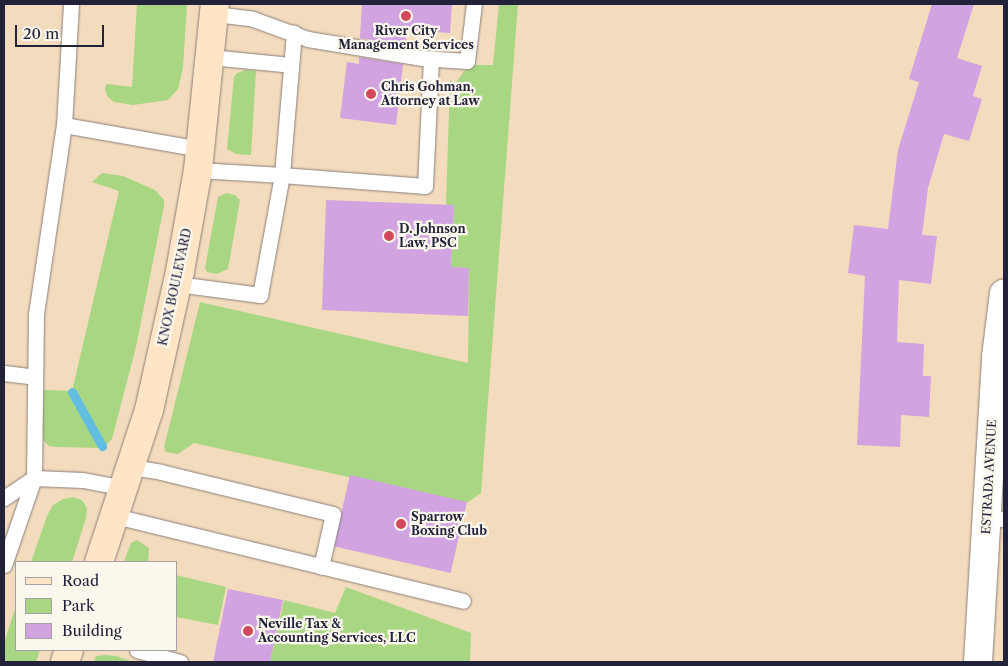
<!DOCTYPE html>
<html>
<head>
<meta charset="utf-8">
<style>
  body { margin:0 }
  #map { position:relative; width:1008px; height:666px; overflow:hidden; background:#f3dcbd; font-family:"Libre Caslon Text",serif }
  div>[style] { position:absolute }
  [style*='--x'] { left:calc(var(--x)*1px); top:calc(var(--y)*1px); width:calc(var(--w)*1px); rotate:calc(var(--a)*1deg) }
  .green>* { inset:0; background:#a9d682 }
  .stream>* { height:9px; margin:-4.5px; padding:0 4.5px; transform-origin:4.5px; border-radius:4.5px; background:#62bee0 }
  .building>* { inset:0; background:#d1a3e0; transform-origin:0 0 }
  .roads { filter:drop-shadow(0 0 1px #8a7f7c) drop-shadow(0 0 1px #8a7f7c) }
  .lane>* { height:15px; margin:-7.5px; padding:0 7.5px; transform-origin:7.5px; border-radius:7.5px; background:#fff }
  .street>* { height:28px; margin:-14px; padding:0 14px; transform-origin:14px; border-radius:14px; background:#fff }
  .secondary>* { height:28px; margin:-14px; padding:0 14px; transform-origin:14px; border-radius:14px; background:#fde5c5 }
  .dots>* { width:14px; height:14px; translate:-50% -50%; box-sizing:border-box; border:2px solid #fbf7ec; border-radius:50% }
  span { translate:-50% -50%; white-space:nowrap; text-align:center; line-height:1.15; -webkit-text-stroke:4.5px #fbf7ec; paint-order:stroke }
  .poi-label { font-size:12px; color:#22223b; font-weight:700 }
  .left { translate:0 -50%; text-align:left }
  .street-label { font-size:12px; color:#22223b }
  .frame { position:absolute; inset:0; border:5px solid #22223b; pointer-events:none }
  .legend { position:absolute; left:15px; top:561px; width:162px; height:90px; box-sizing:border-box; background:#fbf7ec; border:1px solid #a4a2a5; margin:0; padding:6px 9px; list-style:none; font-size:15px; color:#22223b }
  .legend li { display:flex; align-items:center; gap:10px; height:25px }
  .legend b { width:25px; border:1px solid #a4a2a5 }
  .scale { position:absolute; left:15px; top:25px; width:89px; height:22px; box-sizing:border-box; border:2px solid #22223b; border-top:0; padding-left:6px; font-size:15px; line-height:18px; white-space:nowrap; color:#22223b; -webkit-text-stroke:4px #fbf7ec; paint-order:stroke }
</style>
</head>
<body>
<div id="map">
  <div class="green">
    <div style="clip-path:polygon(137px 4px,187px 4px,183px 68px,178px 89px,168px 100px,133px 105px,114px 102px,107px 96px,105px 89px,106px 84px,132px 87px)"></div>
    <div style="clip-path:polygon(499px 4px,518px 4px,481px 493px,467px 503px,194px 443px,178px 454px,166px 452px,164px 447px,200px 302px,468px 363px,469px 268px,451px 267px,454px 205px,446px 205px,450px 80px,455px 84px,464px 71px,475px 65px,493px 65px)"></div>
    <div style="clip-path:polygon(246px 70px,256px 71px,251px 155px,236px 154px,227px 149px,234px 77px,237px 73px)"></div>
    <div style="clip-path:polygon(102px 173px,123px 176px,155px 190px,164px 200px,164px 206px,136px 347px,112px 439px,103px 448px,56px 447px,49px 446px,44px 441px,42px 434px,44px 390px,72px 391px,119px 191px,92px 182px)"></div>
    <div style="clip-path:polygon(226px 193px,235px 195px,240px 200px,228px 269px,217px 274px,207px 272px,205px 268px,218px 197px)"></div>
    <div style="clip-path:polygon(73px 497px,82px 500px,87px 508px,86px 518px,72px 562px,31px 562px,47px 516px,53px 505px,63px 499px)"></div>
    <div style="clip-path:polygon(137px 540px,149px 548px,148px 562px,124px 562px,131px 543px)"></div>
    <div style="clip-path:polygon(176px 575px,226px 587px,218px 625px,176px 617px)"></div>
    <div style="clip-path:polygon(346px 587px,471px 633px,470px 662px,270px 662px,284px 600px,335px 613px)"></div>
    <div style="clip-path:polygon(16px 606px,16px 650px,40px 650px,36px 662px,4px 662px,4px 643px)"></div>
    <div style="clip-path:polygon(105px 655px,116px 656px,133px 662px,94px 662px,96px 656px)"></div>
  </div>
  <div class="stream">
    <div style="--x:72;--y:392;--w:62;--a:60.9"></div>
  </div>
  <div class="building">
    <div style="clip-path:polygon(362px 4px,452px 4px,450px 33px,407px 30px,405px 46px,360px 38px)"></div>
    <div style="clip-path:polygon(932px 4px,974px 4px,957px 58px,982px 66px,973px 96px,982px 99px,969px 141px,944px 134px,928px 188px,922px 235px,937px 236px,931px 284px,899px 280px,897px 342px,924px 344px,923px 376px,931px 376px,929px 417px,901px 415px,900px 447px,857px 445px,865px 276px,848px 273px,854px 225px,888px 229px,898px 150px,919px 82px,909px 79px)"></div>
    <div style="clip-path:polygon(359px 57px,403px 64px,396px 125px,340px 118px,347px 62px,359px 64px)"></div>
    <div style="clip-path:polygon(326px 200px,454px 205px,451px 267px,469px 268px,468px 316px,322px 310px)"></div>
    <div style="left:350px;top:475px;width:120px;height:73px;rotate:13deg"></div>
    <div style="clip-path:polygon(228px 589px,283px 600px,270px 662px,213px 662px)"></div>
  </div>
  <div class="roads">
    <div class="lane">
      <div style="--x:71;--y:4;--w:121;--a:93.3"></div>
      <div style="--x:64;--y:125;--w:138;--a:10"></div>
      <div style="--x:215;--y:14;--w:38;--a:7"></div>
      <div style="--x:253;--y:19;--w:59;--a:20"></div>
      <div style="--x:308;--y:39;--w:116;--a:9.5"></div>
      <div style="--x:422;--y:58;--w:45;--a:3.8"></div>
      <div style="--x:467;--y:61;--w:57;--a:-83"></div>
      <div style="--x:210;--y:57;--w:81;--a:5.6"></div>
      <div style="--x:198;--y:170;--w:84;--a:3.4"></div>
      <div style="--x:282;--y:175;--w:143;--a:-85.2"></div>
      <div style="--x:177;--y:284;--w:84;--a:7.5"></div>
      <div style="--x:260;--y:295;--w:122;--a:-79.6"></div>
      <div style="--x:282;--y:175;--w:143;--a:4.4"></div>
      <div style="--x:425;--y:186;--w:128;--a:-87.3"></div>
      <div style="--x:4;--y:373;--w:31;--a:7"></div>
      <div style="--x:131;--y:467;--w:30;--a:9"></div>
      <div style="--x:161;--y:472;--w:177;--a:13.7"></div>
      <div style="--x:333;--y:514;--w:54;--a:102.8"></div>
      <div style="--x:4;--y:498;--w:36;--a:-34"></div>
      <div style="--x:34;--y:478;--w:49;--a:2.3"></div>
      <div style="--x:83;--y:480;--w:43;--a:10.8"></div>
      <div style="--x:115;--y:516;--w:358;--a:13.7"></div>
      <div style="--x:987;--y:518;--w:17;--a:3"></div>
      <div style="--x:4;--y:565;--w:92;--a:-71"></div>
      <div style="--x:34;--y:478;--w:164;--a:-89.3"></div>
      <div style="--x:36;--y:314;--w:191;--a:-81.6"></div>
      <div style="--x:137;--y:650;--w:45;--a:15.6"></div>
    </div>
    <div class="street">
      <div style="--x:978;--y:662;--w:306;--a:-86.6"></div>
      <div style="--x:996;--y:357;--w:64;--a:-82.9"></div>
    </div>
    <div class="secondary">
      <div style="--x:99;--y:562;--w:160;--a:-71.8"></div>
      <div style="--x:149;--y:410;--w:142;--a:-77.4"></div>
      <div style="--x:180;--y:271;--w:103;--a:-79.9"></div>
      <div style="--x:198;--y:170;--w:167;--a:-84.2"></div>
      <div style="--x:65;--y:662;--w:13;--a:-72"></div>
    </div>
  </div>
  <div class="dots">
    <div style="left:406px;top:16px;background:#d1495b"></div>
    <div style="left:371px;top:94px;background:#d1495b"></div>
    <div style="left:389px;top:236px;background:#d1495b"></div>
    <div style="left:401px;top:524px;background:#d1495b"></div>
    <div style="left:248px;top:631px;background:#d1495b"></div>
  </div>
  <div class="poi-label">
    <span style="left:406px;top:38px">River City<br>Management Services</span>
    <span class="left" style="left:381px;top:94px">Chris Gohman,<br>Attorney at Law</span>
    <span class="left" style="left:399px;top:236px">D. Johnson<br>Law, PSC</span>
    <span class="left" style="left:411px;top:524px">Sparrow<br>Boxing Club</span>
    <span class="left" style="left:258px;top:631px">Neville Tax &amp;<br>Accounting Services, LLC</span>
  </div>
  <div class="street-label">
    <span style="left:175px;top:287px;rotate:-78deg">KNOX BOULEVARD</span>
    <span style="left:989px;top:477px;rotate:-87deg">ESTRADA AVENUE</span>
  </div>
  <div class="frame"></div>
  <ul class="legend">
  <li><b style="height:6px;background:#fde5c5"></b>Road</li>
  <li><b style="height:14px;background:#a9d682"></b>Park</li>
  <li><b style="height:14px;background:#d1a3e0"></b>Building</li>
  </ul>
  <div class="scale">20 m</div>
</div>
</body>
</html>
